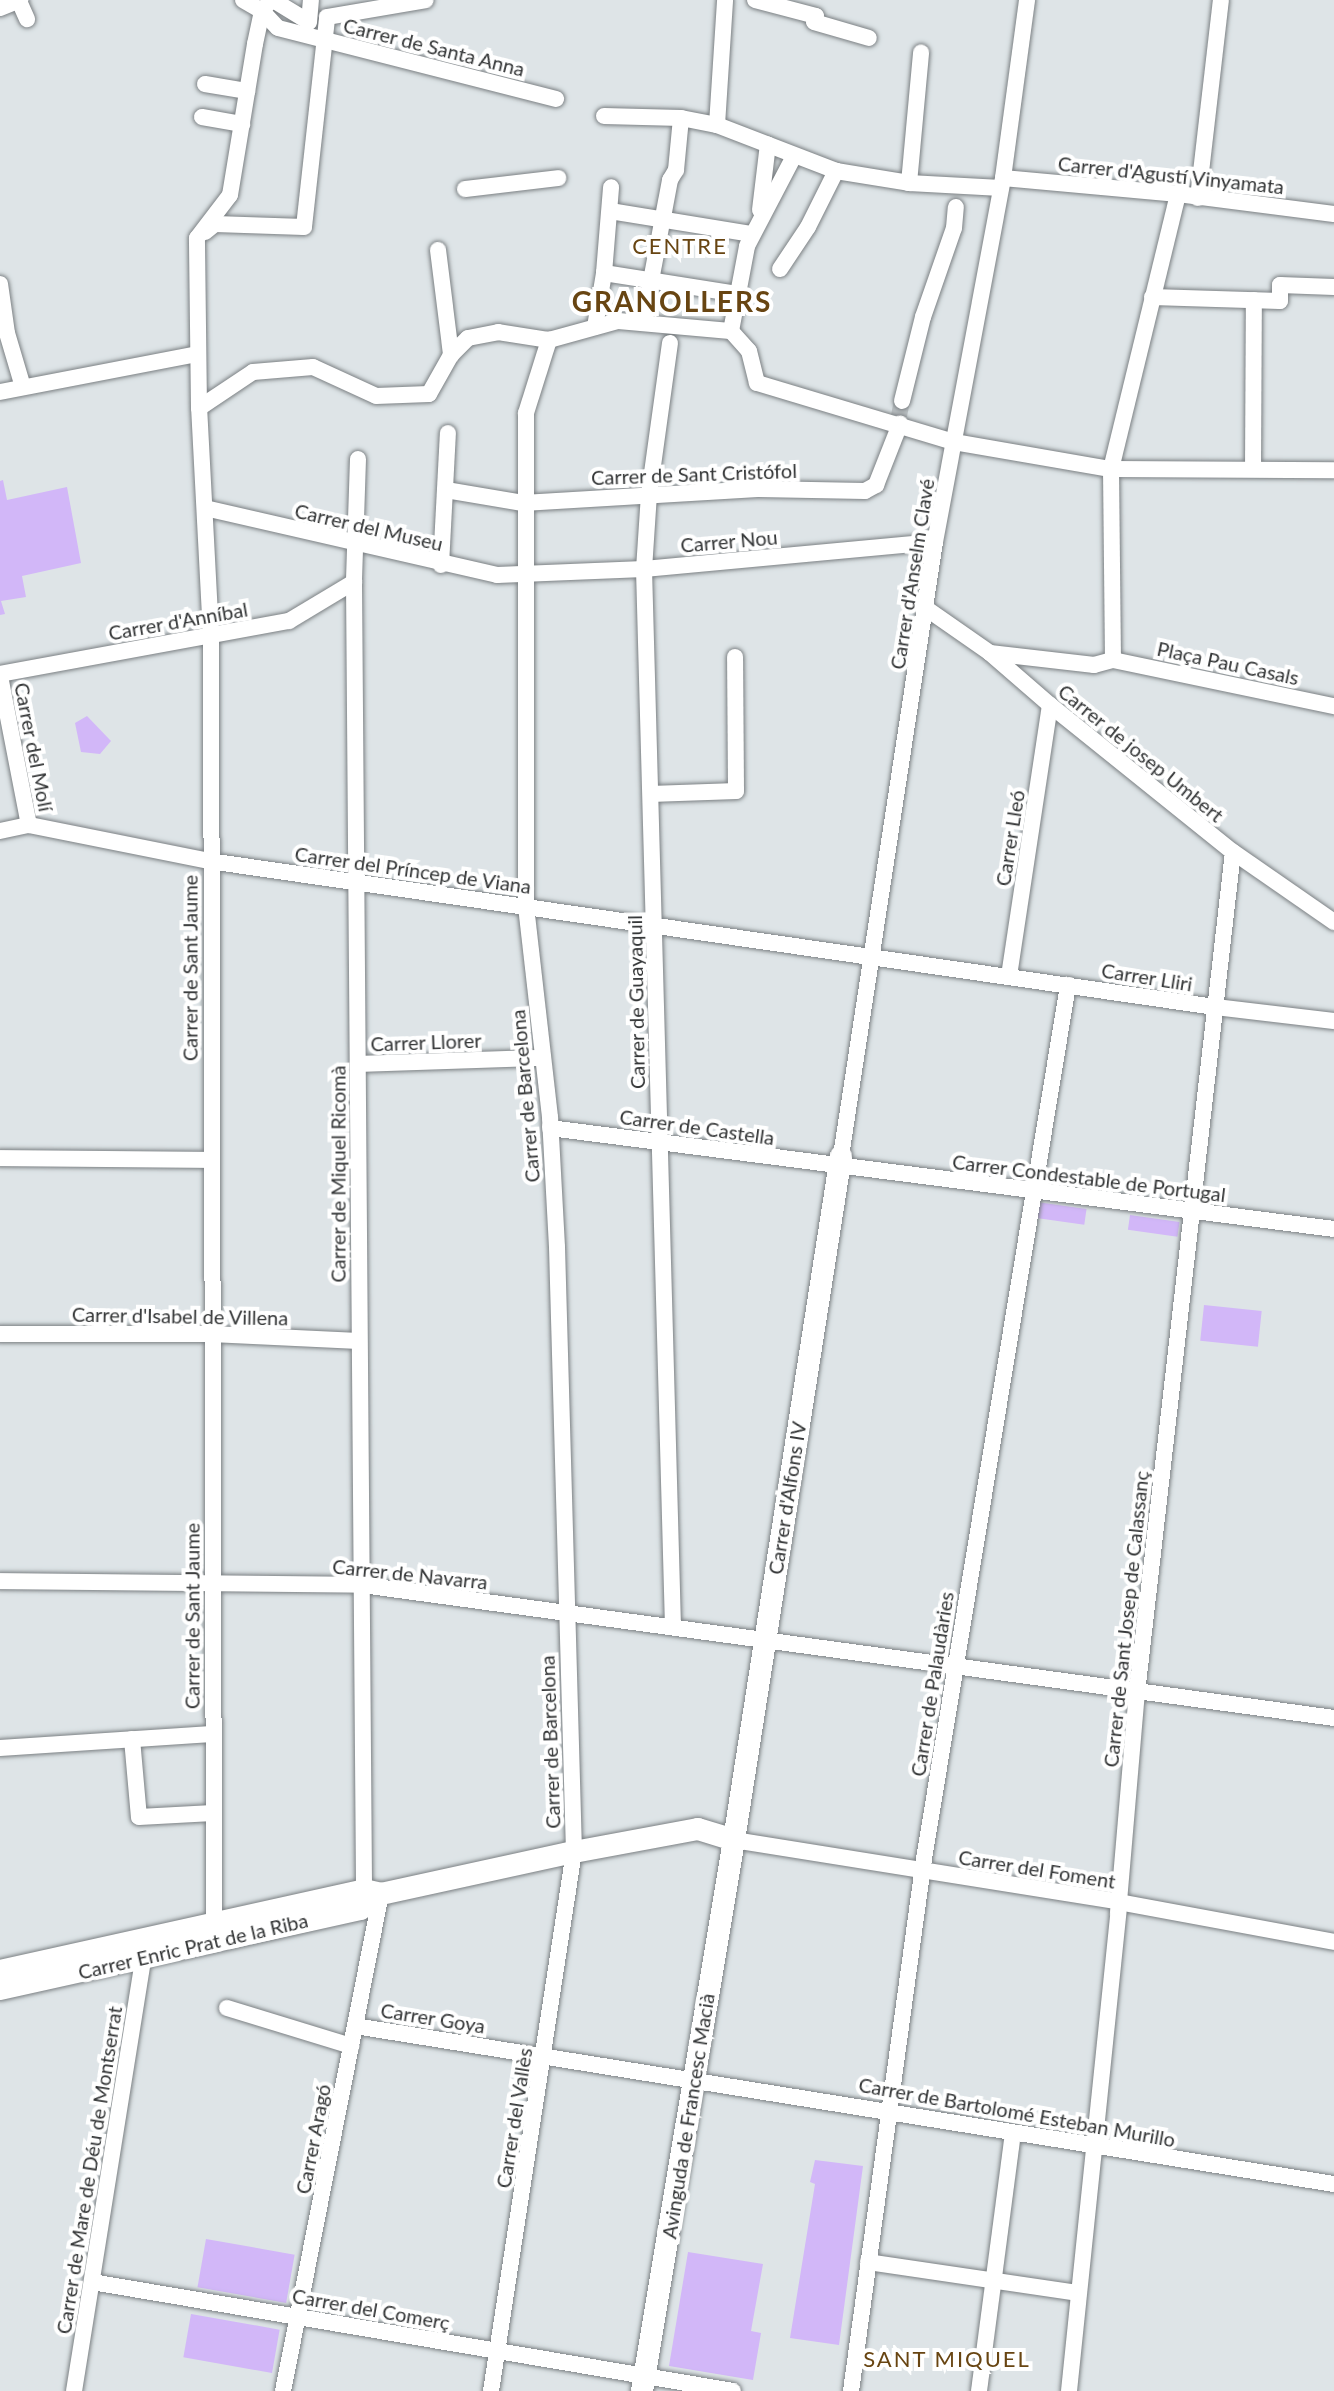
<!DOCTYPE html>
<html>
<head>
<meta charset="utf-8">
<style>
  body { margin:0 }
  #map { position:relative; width:1334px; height:2391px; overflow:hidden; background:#dee4e7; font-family:Lato,sans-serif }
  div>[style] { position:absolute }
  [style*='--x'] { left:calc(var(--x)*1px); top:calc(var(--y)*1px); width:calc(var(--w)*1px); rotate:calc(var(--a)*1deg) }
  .green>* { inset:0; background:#d2b7f8; transform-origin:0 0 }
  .street-tunnel>* { height:16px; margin-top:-8px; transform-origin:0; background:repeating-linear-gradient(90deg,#bcc1c4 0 16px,transparent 0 24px) }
  .roads { filter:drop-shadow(0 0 2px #7b8083) drop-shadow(0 0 2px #7b8083) }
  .street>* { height:16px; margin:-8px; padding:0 8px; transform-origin:8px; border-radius:8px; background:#fff }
  .secondary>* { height:22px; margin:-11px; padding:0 11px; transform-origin:11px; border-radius:11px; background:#fff }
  span { translate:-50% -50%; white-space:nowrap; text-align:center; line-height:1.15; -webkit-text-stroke:8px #fff; paint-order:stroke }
  .street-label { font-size:20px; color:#333536 }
  .neighbourhood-label { font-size:22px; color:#684512; letter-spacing:2px }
  .district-label { font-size:28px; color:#684512; font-weight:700; letter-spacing:2px }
</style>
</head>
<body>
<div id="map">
  <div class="green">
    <div style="clip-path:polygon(3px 480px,7px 500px,67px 487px,81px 563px,22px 576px,26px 597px,1px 601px,5px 614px,0 615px,0 481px)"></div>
    <div style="clip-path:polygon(87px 716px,111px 741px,100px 754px,81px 752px,75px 723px)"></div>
    <div style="left:1037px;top:1202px;width:50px;height:16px;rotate:8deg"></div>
    <div style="left:1130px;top:1215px;width:50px;height:15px;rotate:8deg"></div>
    <div style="left:1204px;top:1305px;width:58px;height:36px;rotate:6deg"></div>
    <div style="clip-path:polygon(815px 2160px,863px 2166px,839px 2345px,790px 2338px,815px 2184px,810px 2182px)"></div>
    <div style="left:206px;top:2239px;width:90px;height:49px;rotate:10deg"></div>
    <div style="clip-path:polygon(688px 2252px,763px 2264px,751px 2331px,761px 2333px,753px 2380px,669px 2366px)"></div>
    <div style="left:191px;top:2314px;width:90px;height:44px;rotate:10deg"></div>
  </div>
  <div class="street-tunnel">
    <div style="--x:899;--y:416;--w:15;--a:-79"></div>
  </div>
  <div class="roads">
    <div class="street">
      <div style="--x:243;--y:0;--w:22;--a:30"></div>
      <div style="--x:262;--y:11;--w:23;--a:47"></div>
      <div style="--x:278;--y:28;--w:287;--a:14.3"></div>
      <div style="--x:273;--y:0;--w:42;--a:31.4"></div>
      <div style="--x:309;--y:22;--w:22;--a:-85"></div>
      <div style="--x:755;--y:0;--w:63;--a:14.7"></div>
      <div style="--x:816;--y:16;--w:6;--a:108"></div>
      <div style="--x:814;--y:22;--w:57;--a:16.2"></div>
      <div style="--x:19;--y:1;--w:20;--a:66"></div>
      <div style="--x:0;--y:8;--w:22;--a:-22"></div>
      <div style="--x:205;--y:84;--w:43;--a:9.5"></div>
      <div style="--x:604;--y:116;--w:77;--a:1.5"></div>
      <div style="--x:681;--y:118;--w:37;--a:11"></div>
      <div style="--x:717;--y:125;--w:128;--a:21.1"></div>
      <div style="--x:836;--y:171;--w:74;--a:9.3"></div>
      <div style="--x:909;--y:183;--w:92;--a:3.1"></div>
      <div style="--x:202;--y:117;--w:41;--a:9.9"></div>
      <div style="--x:717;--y:125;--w:125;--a:-86.3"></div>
      <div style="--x:1003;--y:178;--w:176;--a:5.2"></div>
      <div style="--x:1178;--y:194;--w:157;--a:7.3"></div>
      <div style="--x:909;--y:183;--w:131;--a:-84.7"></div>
      <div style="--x:465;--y:189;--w:94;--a:-6.7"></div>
      <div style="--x:1198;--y:198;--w:199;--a:-83.4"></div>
      <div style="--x:760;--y:210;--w:66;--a:-83.1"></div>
      <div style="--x:610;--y:211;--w:144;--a:9.2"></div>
      <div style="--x:205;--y:232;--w:13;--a:-39"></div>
      <div style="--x:215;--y:224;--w:89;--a:1.9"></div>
      <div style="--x:304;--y:227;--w:211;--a:-83.7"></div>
      <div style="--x:327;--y:17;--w:100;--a:-9.7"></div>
      <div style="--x:438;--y:250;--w:106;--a:82.9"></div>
      <div style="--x:780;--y:269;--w:50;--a:-56.3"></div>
      <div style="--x:808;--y:227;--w:63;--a:-63.4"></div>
      <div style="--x:604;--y:273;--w:136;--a:8.9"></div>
      <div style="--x:0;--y:284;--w:49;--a:81.9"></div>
      <div style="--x:7;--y:333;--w:56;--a:73.5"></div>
      <div style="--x:1152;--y:297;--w:128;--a:1.8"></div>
      <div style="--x:1280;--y:301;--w:16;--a:-90"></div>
      <div style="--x:1280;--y:285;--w:54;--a:2.1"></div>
      <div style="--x:643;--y:323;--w:146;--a:-79.3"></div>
      <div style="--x:670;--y:180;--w:12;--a:-59"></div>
      <div style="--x:676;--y:170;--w:52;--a:-84.5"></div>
      <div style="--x:595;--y:327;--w:55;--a:-80.5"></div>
      <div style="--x:604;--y:273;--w:86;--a:-85.3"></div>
      <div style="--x:731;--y:331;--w:27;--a:48"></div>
      <div style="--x:749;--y:351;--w:33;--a:76"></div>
      <div style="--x:757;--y:383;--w:206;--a:16.7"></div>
      <div style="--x:954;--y:442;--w:159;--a:9.8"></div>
      <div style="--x:1111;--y:469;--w:223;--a:0.3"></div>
      <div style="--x:731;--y:331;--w:86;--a:-79.3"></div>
      <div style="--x:747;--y:246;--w:102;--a:-62.4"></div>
      <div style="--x:670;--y:343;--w:152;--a:97.9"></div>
      <div style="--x:649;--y:494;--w:75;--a:93.8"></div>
      <div style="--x:644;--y:569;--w:1056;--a:88.43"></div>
      <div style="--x:0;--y:392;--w:201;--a:-10.9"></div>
      <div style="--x:902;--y:401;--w:87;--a:-76"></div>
      <div style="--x:923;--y:317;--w:94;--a:-70.8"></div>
      <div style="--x:954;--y:228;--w:21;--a:-85"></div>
      <div style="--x:199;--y:408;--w:65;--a:-33.7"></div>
      <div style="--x:253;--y:372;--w:60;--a:-4.8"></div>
      <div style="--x:313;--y:367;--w:69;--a:24.7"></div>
      <div style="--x:376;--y:396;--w:53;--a:-2.2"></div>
      <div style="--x:429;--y:394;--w:45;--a:-60.6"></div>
      <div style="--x:451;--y:355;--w:24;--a:-45"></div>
      <div style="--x:468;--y:338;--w:31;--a:-11"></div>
      <div style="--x:498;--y:332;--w:52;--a:8.9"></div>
      <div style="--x:549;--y:340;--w:72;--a:-15.4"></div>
      <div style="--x:618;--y:321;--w:113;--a:5.1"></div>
      <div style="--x:358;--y:459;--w:123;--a:91.9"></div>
      <div style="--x:354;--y:582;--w:1308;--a:89.56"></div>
      <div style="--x:1253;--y:469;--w:169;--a:-89.7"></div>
      <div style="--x:446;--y:490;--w:78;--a:9.6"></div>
      <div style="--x:523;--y:503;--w:235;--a:-3.4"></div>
      <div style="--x:758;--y:489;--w:107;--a:1.1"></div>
      <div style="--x:865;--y:491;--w:13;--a:-29"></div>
      <div style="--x:876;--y:485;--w:66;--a:-68.5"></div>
      <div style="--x:205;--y:508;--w:300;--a:12.9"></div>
      <div style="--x:497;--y:575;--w:147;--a:-2.3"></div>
      <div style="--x:644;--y:569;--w:292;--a:-5.3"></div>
      <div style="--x:441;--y:565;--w:132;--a:-87"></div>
      <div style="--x:927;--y:609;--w:77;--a:34.9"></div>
      <div style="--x:990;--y:653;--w:79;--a:40.9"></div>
      <div style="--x:1050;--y:705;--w:235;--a:38.8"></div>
      <div style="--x:1233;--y:852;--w:123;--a:34.7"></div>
      <div style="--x:990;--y:653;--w:105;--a:6.6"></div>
      <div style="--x:1094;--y:665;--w:20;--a:-15"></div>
      <div style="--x:1113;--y:660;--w:226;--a:11.8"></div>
      <div style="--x:1113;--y:660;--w:191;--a:-90.6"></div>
      <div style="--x:1111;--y:469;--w:283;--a:-76.3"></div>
      <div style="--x:0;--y:674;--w:294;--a:-10.4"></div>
      <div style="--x:289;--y:621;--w:76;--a:-31"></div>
      <div style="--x:0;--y:676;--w:152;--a:79"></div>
      <div style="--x:651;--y:794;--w:85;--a:-2"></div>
      <div style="--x:736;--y:791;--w:134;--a:-90.4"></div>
      <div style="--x:0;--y:831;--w:30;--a:-12"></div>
      <div style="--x:29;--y:825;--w:184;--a:11.3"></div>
      <div style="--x:209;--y:861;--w:1017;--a:8.26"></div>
      <div style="--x:1215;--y:1007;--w:120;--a:6.7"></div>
      <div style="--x:1009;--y:976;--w:274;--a:-81.4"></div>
      <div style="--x:358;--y:1064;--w:185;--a:-1.9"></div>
      <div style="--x:550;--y:1128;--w:790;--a:7.34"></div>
      <div style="--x:841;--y:1156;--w:621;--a:-81.3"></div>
      <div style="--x:935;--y:542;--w:370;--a:-79.4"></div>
      <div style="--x:1003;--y:178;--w:180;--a:-82.3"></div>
      <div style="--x:0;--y:1158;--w:211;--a:0.5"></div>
      <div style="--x:0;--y:1334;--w:211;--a:0"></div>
      <div style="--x:211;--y:1334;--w:148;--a:2.7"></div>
      <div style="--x:0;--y:1581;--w:362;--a:0.6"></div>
      <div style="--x:362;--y:1585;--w:981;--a:7.79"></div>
      <div style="--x:132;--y:1739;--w:78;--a:84.9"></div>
      <div style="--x:139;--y:1817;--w:74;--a:-3.1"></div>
      <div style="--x:0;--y:1748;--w:212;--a:-3.8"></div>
      <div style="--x:734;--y:1840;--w:390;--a:9.1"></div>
      <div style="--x:1119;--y:1902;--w:219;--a:10.5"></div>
      <div style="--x:214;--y:1934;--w:1299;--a:-90.13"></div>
      <div style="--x:211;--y:635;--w:227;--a:-93"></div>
      <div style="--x:199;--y:408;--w:170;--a:-90.7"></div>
      <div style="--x:197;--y:238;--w:54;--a:-52.5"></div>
      <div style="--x:230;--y:195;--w:153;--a:-80.6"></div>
      <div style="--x:255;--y:44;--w:34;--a:-78"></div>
      <div style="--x:262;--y:11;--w:14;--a:-51"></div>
      <div style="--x:227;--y:2008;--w:130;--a:17"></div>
      <div style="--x:355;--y:2026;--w:992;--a:9.17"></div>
      <div style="--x:868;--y:2262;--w:212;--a:8.4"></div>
      <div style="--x:92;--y:2282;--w:650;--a:9.65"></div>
      <div style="--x:74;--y:2391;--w:442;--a:-80.9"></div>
      <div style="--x:283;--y:2391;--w:507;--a:-78.85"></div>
      <div style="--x:491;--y:2391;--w:545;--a:-81.25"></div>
      <div style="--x:574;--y:1852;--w:605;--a:-91.61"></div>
      <div style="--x:557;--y:1247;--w:130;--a:-93.1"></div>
      <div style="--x:550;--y:1117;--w:211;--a:-96.5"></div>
      <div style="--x:526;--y:907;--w:494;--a:-90"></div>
      <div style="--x:526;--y:413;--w:77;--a:-72.5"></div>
      <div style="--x:851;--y:2391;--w:537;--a:-82.19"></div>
      <div style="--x:924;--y:1859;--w:886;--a:-80.64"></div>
      <div style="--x:979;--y:2391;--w:260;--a:-82.5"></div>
      <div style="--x:1069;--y:2391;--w:481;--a:-84.1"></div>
      <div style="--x:1118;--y:1913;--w:221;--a:-85.1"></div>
      <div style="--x:1137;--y:1693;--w:846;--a:-83.49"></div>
    </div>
    <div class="secondary">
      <div style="--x:0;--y:1971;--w:373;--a:-12.5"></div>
      <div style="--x:364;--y:1890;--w:17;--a:13"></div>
      <div style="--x:0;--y:1989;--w:369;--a:-12.5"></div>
      <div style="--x:360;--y:1909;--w:26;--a:-36"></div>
      <div style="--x:381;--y:1894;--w:198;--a:-12.3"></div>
      <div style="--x:574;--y:1852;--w:126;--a:-10.5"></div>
      <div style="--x:698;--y:1829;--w:38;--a:17"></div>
      <div style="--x:642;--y:2391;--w:559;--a:-80.52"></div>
      <div style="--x:734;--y:1840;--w:692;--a:-81.11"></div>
    </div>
  </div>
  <div class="street-label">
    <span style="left:434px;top:47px;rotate:14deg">Carrer de Santa Anna</span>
    <span style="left:1171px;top:175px;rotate:6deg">Carrer d'Agustí Vinyamata</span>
    <span style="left:694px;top:474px;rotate:-2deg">Carrer de Sant Cristófol</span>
    <span style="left:369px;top:527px;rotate:13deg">Carrer del Museu</span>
    <span style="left:729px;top:541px;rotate:-5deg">Carrer Nou</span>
    <span style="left:912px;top:574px;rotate:-81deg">Carrer d'Anselm Clavé</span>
    <span style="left:178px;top:621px;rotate:-10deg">Carrer d'Anníbal</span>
    <span style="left:1228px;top:663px;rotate:12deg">Plaça Pau Casals</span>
    <span style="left:34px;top:747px;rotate:79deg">Carrer del Molí</span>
    <span style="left:1141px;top:753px;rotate:39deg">Carrer de josep Umbert</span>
    <span style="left:1010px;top:838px;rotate:-81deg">Carrer Lleó</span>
    <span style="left:413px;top:870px;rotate:8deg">Carrer del Príncep de Viana</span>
    <span style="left:190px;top:968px;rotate:-90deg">Carrer de Sant Jaume</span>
    <span style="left:1147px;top:977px;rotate:9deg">Carrer Lliri</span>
    <span style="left:636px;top:1002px;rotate:-91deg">Carrer de Guayaquil</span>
    <span style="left:426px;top:1042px;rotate:-2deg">Carrer Llorer</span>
    <span style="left:525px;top:1096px;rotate:-95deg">Carrer de Barcelona</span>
    <span style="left:697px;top:1127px;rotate:8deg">Carrer de Castella</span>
    <span style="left:338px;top:1174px;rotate:-90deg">Carrer de Miquel Ricomà</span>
    <span style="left:1089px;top:1178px;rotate:7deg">Carrer Condestable de Portugal</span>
    <span style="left:180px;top:1316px;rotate:1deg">Carrer d'Isabel de Villena</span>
    <span style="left:787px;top:1498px;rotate:-81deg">Carrer d'Alfons IV</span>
    <span style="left:410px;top:1574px;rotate:6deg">Carrer de Navarra</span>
    <span style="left:192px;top:1616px;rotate:-90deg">Carrer de Sant Jaume</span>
    <span style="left:1126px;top:1619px;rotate:-84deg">Carrer de Sant Josep de Calassanç</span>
    <span style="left:932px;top:1684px;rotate:-81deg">Carrer de Palaudàries</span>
    <span style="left:550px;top:1742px;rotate:-92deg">Carrer de Barcelona</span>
    <span style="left:1037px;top:1869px;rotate:9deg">Carrer del Foment</span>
    <span style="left:193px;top:1946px;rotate:-13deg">Carrer Enric Prat de la Riba</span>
    <span style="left:433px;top:2018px;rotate:9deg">Carrer Goya</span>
    <span style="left:1017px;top:2112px;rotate:10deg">Carrer de Bartolomé Esteban Murillo</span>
    <span style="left:688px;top:2116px;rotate:-81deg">Avinguda de Francesc Macià</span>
    <span style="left:514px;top:2118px;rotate:-81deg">Carrer del Vallès</span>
    <span style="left:313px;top:2139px;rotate:-79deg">Carrer Aragó</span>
    <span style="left:89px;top:2170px;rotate:-81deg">Carrer de Mare de Déu de Montserrat</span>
    <span style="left:371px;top:2309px;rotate:10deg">Carrer del Comerç</span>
  </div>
  <div class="neighbourhood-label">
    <span style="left:680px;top:246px">CENTRE</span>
    <span style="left:947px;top:2359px">SANT MIQUEL</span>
  </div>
  <div class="district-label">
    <span style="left:672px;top:301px">GRANOLLERS</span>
  </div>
</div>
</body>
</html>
